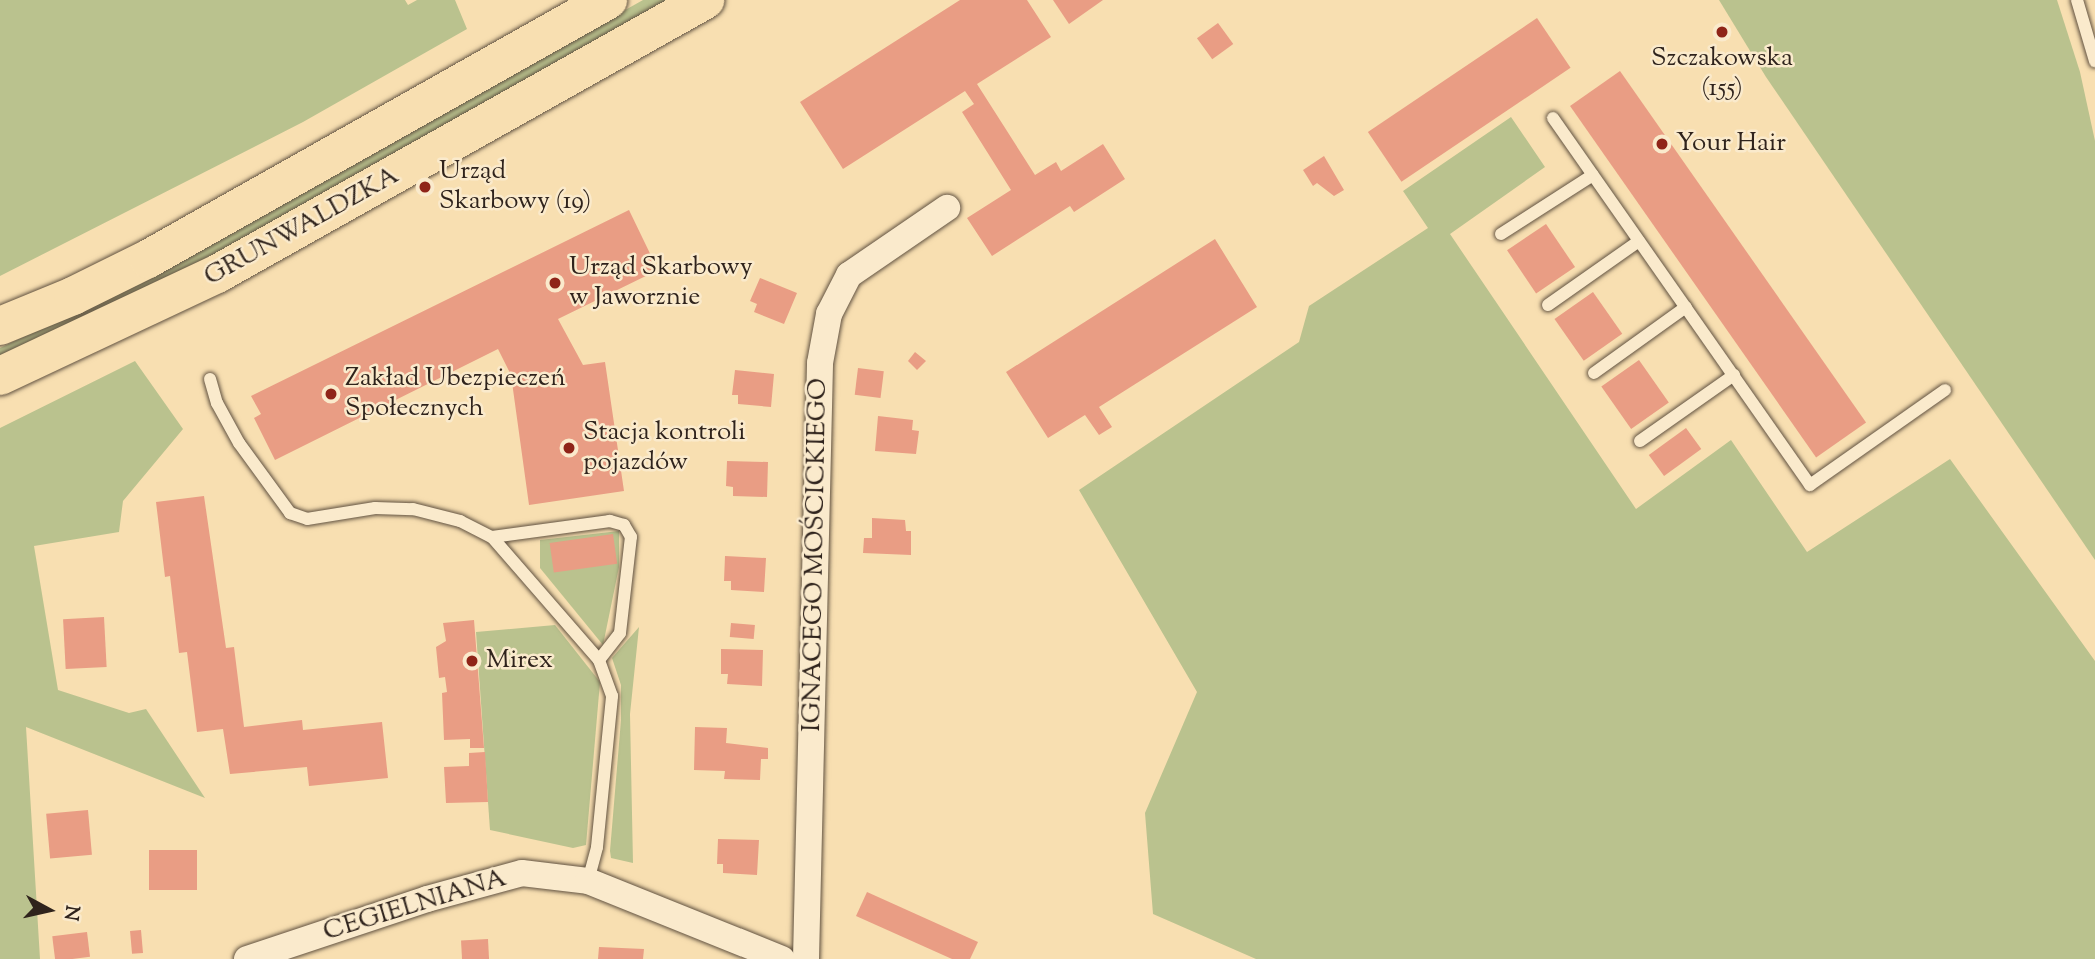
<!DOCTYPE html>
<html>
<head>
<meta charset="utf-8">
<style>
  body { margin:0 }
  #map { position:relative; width:2095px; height:959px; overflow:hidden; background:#f8dfb1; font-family:"Sorts Mill Goudy",serif }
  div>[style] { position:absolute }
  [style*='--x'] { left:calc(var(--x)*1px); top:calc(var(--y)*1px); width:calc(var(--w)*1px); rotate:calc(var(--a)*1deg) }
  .green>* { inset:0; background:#bac28e }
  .building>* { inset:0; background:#e99d84; transform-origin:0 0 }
  .roads { filter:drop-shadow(0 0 2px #615241) drop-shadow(0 0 2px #615241) }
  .service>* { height:12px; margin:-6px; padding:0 6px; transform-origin:6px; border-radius:6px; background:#faeacc }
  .minor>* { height:26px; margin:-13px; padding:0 13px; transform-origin:13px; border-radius:13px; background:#faeacc }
  .primary>* { height:38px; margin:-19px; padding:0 19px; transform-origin:19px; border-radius:19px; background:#f8dfb1 }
  .dots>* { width:19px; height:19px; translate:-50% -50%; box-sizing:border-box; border:4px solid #faeacc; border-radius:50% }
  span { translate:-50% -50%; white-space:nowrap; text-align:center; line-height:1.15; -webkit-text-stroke:5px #faeacc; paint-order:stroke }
  .poi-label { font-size:26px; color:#2f231c }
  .left { translate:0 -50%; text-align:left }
  .street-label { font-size:26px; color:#2f231c }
  .north { position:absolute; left:14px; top:875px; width:70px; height:70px; -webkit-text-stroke:5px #faeacc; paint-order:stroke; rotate:98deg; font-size:19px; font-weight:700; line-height:28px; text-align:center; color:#2f231c }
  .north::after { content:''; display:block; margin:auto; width:24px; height:32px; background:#2f231c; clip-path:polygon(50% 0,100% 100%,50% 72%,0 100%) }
</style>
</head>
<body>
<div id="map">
  <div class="green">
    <div style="clip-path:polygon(0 0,405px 0,408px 5px,417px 0,455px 0,467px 29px,303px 122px,0 276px)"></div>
    <div style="clip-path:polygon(643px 0,671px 0,160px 285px,0 358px,0 348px,154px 275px)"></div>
    <div style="clip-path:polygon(1719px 0,2057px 0,2080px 72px,2095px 141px,2095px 560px,1766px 77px)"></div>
    <div style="clip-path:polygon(1511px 117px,1545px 167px,1450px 234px,1636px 509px,1731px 440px,1807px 552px,1950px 459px,2095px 661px,2095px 959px,1256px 959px,1153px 914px,1145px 813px,1197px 692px,1079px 490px,1299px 342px,1309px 306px,1428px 228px,1403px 191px)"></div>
    <div style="clip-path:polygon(135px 361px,183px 429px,123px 501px,119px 532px,34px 546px,58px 690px,129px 713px,146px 709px,205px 798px,26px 727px,40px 959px,0 959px,0 428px)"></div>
    <div style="clip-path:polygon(619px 531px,619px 567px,603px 645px,540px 568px,540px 540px)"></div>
    <div style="clip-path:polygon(555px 625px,600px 682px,586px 845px,573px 848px,490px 830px,476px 632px)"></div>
    <div style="clip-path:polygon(639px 627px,630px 714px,633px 863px,611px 858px,610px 851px,621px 720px,621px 685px,612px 658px)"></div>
  </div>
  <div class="building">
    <div style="clip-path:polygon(960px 0,1027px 0,1051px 37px,977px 84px,1035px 175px,1056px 162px,1061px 171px,1103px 144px,1125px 179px,1074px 212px,1070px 206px,992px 256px,967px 218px,1011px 190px,962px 112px,974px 104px,965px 91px,843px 169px,800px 102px)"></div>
    <div style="clip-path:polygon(1053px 0,1103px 0,1069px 24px)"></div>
    <div style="left:1537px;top:18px;width:60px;height:204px;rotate:56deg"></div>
    <div style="left:1218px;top:23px;width:26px;height:26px;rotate:54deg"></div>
    <div style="left:1620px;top:71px;width:429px;height:61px;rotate:55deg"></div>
    <div style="clip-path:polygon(1324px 156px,1344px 190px,1334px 196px,1317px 183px,1313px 186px,1303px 170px)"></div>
    <div style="clip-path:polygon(629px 210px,658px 270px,558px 319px,583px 365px,605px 362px,624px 491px,529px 505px,511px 375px,498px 349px,275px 460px,254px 418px,261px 414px,251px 396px)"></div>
    <div style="left:1546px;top:224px;width:52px;height:47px;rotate:56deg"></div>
    <div style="clip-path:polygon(1215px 239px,1257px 307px,1099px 407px,1112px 427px,1099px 435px,1085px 415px,1048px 438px,1006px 372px)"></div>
    <div style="clip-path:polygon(760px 278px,797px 293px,784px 324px,754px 312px,757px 304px,750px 301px)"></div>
    <div style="left:1593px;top:292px;width:51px;height:47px;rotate:55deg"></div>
    <div style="clip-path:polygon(915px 352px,926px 361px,917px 370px,908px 361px)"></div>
    <div style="left:1639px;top:360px;width:52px;height:46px;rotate:55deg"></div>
    <div style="left:858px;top:368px;width:26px;height:27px;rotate:7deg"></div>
    <div style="clip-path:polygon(735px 370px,774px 374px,771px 407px,738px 404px,738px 395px,732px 395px)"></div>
    <div style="clip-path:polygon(878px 416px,913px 420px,912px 430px,919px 431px,916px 454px,875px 451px)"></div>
    <div style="left:1686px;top:428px;width:26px;height:46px;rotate:54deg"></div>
    <div style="clip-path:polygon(727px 461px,768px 462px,767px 497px,733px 496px,733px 487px,726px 486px)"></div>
    <div style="clip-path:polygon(204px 496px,226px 648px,234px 647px,244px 727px,302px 720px,303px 730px,382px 722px,388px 778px,309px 786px,307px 767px,230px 774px,223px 729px,197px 732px,187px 652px,179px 653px,170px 576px,165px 577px,156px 502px)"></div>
    <div style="clip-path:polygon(872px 518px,905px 520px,906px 531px,911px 531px,911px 555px,863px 553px,864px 538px,872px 538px)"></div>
    <div style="left:613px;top:534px;width:30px;height:64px;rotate:82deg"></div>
    <div style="clip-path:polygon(725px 556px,766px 558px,764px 592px,731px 590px,731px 581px,724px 581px)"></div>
    <div style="left:104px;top:617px;width:50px;height:41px;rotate:87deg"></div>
    <div style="clip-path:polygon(474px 620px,484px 748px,470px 748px,470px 739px,444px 740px,442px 693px,447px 692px,445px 677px,439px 678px,436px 647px,446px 641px,443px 623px)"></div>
    <div style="left:731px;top:623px;width:24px;height:14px;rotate:5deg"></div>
    <div style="clip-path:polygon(721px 649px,763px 650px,762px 686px,727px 684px,728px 674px,721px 674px)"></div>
    <div style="clip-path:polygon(695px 727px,727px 728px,726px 743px,768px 748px,768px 759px,761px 759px,760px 780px,724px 779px,725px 771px,694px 770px)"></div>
    <div style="clip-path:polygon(485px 752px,488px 802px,446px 803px,444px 767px,469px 766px,469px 753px)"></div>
    <div style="left:88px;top:810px;width:45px;height:42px;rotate:85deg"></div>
    <div style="clip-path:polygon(718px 839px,759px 840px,757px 875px,723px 873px,723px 864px,717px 864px)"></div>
    <div style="left:197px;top:850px;width:40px;height:48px;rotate:90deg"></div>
    <div style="clip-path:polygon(867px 892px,978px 942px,970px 959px,952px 959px,856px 916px)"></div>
    <div style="left:141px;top:930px;width:23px;height:11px;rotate:85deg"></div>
    <div style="left:87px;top:932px;width:25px;height:35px;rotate:83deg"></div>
    <div style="left:488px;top:939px;width:20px;height:27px;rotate:87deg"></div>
    <div style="clip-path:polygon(599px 947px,644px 949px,643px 959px,598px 959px)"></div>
  </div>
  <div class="roads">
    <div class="service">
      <div style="--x:2077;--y:0;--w:64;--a:73.6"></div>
      <div style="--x:1553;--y:118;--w:448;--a:55"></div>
      <div style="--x:1810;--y:485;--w:165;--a:-35.1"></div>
      <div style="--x:1501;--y:234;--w:109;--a:-32.7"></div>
      <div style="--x:1548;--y:305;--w:111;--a:-35.1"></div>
      <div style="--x:1594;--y:373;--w:113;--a:-35.7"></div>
      <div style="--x:210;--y:379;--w:25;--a:74"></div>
      <div style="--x:217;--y:403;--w:46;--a:61.2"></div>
      <div style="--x:239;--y:443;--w:87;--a:53.9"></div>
      <div style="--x:290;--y:513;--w:18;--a:19"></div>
      <div style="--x:307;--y:519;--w:69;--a:-9.2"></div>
      <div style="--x:375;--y:508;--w:38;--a:2"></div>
      <div style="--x:413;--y:509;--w:49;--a:14.3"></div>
      <div style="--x:460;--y:521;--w:36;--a:27"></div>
      <div style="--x:1640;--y:441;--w:115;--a:-35.1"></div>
      <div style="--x:588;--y:881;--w:35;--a:-75"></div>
      <div style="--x:597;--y:847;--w:152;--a:-84.3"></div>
      <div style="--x:612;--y:696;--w:38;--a:-110"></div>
      <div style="--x:599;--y:660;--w:34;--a:-52"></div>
      <div style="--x:620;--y:633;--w:97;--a:-83.5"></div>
      <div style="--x:631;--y:537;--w:14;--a:-120"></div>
      <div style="--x:624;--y:525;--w:15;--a:-164"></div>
      <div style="--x:610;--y:521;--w:119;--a:172.3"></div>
      <div style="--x:492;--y:537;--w:163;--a:49"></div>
    </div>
    <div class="minor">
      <div style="--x:247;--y:959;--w:190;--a:-18.4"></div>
      <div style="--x:427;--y:899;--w:98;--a:-15.3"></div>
      <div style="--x:522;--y:873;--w:66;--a:6.9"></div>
      <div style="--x:588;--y:881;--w:209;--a:21.9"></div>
      <div style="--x:806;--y:959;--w:596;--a:-88.65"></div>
      <div style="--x:820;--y:363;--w:50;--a:-79.6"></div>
      <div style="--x:829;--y:314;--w:44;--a:-62.9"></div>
      <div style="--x:849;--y:275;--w:119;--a:-34.4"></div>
    </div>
    <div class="primary">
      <div style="--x:0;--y:326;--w:79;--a:-22.3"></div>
      <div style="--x:73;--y:296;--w:84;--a:-26.3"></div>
      <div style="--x:148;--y:259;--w:528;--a:-29.38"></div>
      <div style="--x:0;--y:376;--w:240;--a:-25.2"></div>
      <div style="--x:217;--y:274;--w:560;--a:-29.31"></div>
    </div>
  </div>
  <div class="dots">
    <div style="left:1722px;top:32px;background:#8f2418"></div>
    <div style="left:1662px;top:144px;background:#8f2418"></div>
    <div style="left:425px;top:187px;background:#8f2418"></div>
    <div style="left:555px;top:283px;background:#8f2418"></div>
    <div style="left:331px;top:394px;background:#8f2418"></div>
    <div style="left:569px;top:448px;background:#8f2418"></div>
    <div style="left:472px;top:661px;background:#8f2418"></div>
  </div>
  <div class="poi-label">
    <span style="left:1722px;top:74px">Szczakowska<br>(155)</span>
    <span class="left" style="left:1676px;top:144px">Your Hair</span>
    <span class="left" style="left:439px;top:187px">Urząd<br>Skarbowy (19)</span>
    <span class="left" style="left:569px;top:283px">Urząd Skarbowy<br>w Jaworznie</span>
    <span class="left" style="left:345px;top:394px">Zakład Ubezpieczeń<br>Społecznych</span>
    <span class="left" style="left:583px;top:448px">Stacja kontroli<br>pojazdów</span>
    <span class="left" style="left:486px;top:661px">Mirex</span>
  </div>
  <div class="street-label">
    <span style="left:302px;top:227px;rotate:-29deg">GRUNWALDZKA</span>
    <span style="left:816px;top:555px;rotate:-89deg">IGNACEGO MOŚCICKIEGO</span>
    <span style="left:415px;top:906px;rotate:-17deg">CEGIELNIANA</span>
  </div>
  <div class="north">N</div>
</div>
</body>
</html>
